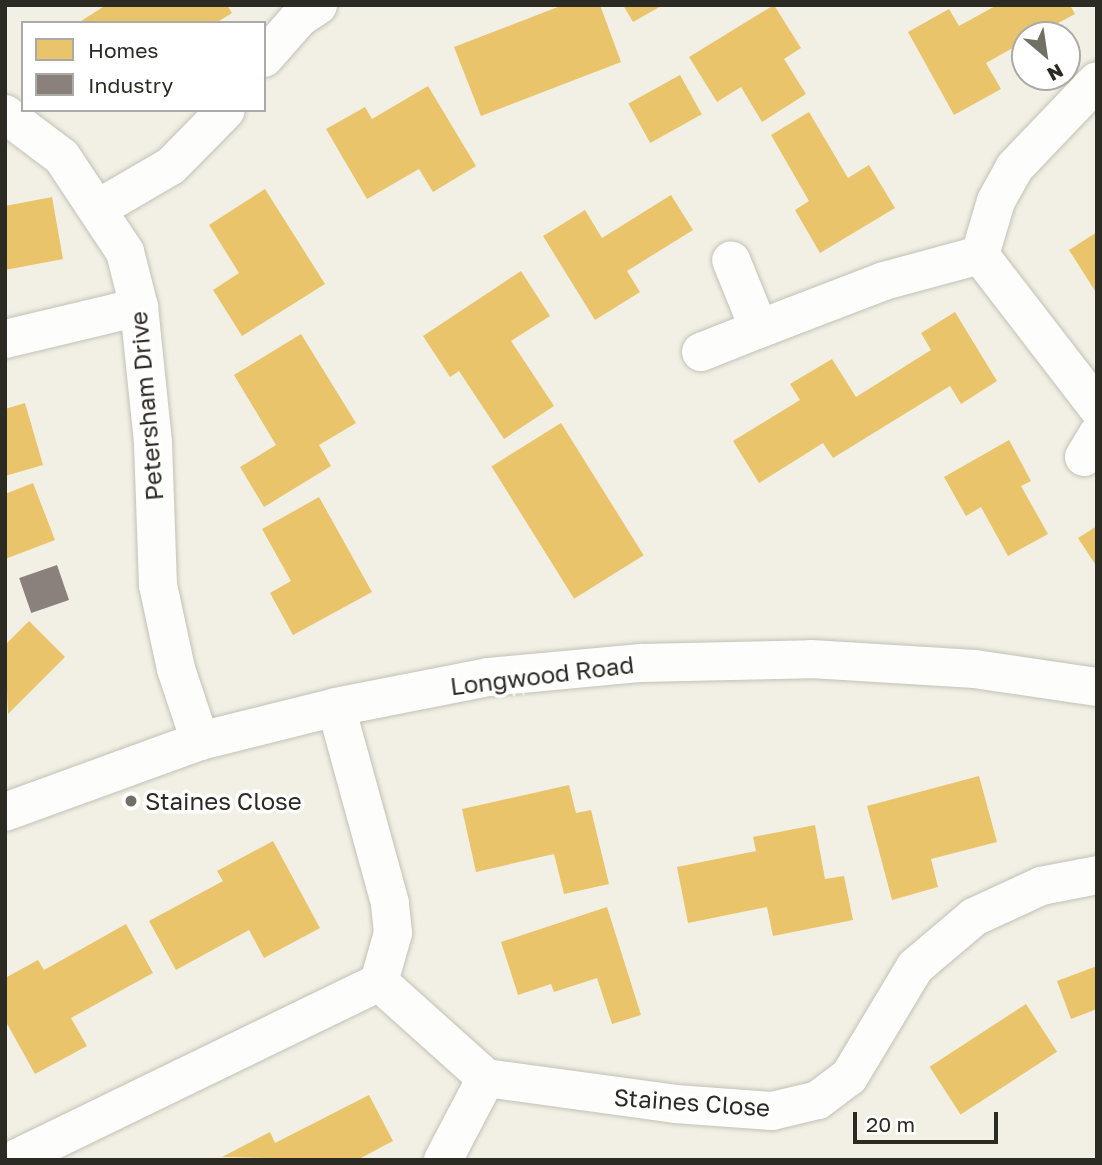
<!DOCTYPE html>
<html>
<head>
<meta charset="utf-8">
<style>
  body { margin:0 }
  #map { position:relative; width:1102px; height:1165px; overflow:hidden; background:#f2f0e4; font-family:"Golos Text",sans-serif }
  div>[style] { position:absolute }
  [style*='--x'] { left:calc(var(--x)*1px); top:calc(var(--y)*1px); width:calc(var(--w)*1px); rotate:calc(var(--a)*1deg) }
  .homes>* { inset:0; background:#e9c46a; transform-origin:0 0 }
  .industry>* { inset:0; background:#8a817c; transform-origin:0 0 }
  .roads { filter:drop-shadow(0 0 2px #c2c1b7) drop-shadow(0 0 2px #c2c1b7) }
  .minor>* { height:38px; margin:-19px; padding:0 19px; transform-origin:19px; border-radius:19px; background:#fdfdfb }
  .dots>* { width:19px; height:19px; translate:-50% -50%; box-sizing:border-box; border:4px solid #fff; border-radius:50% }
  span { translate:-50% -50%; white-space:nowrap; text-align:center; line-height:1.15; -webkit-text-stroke:7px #fff; paint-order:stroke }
  .street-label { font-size:24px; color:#2c2b23 }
  .poi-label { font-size:24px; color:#2c2b23 }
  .left { translate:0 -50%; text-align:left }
  .frame { position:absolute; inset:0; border:7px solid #2c2b23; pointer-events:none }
  .legend { position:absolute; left:21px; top:21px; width:245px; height:91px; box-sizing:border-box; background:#fff; border:2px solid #abaaa7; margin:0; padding:9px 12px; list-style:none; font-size:21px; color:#2c2b23 }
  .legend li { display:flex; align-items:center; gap:14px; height:35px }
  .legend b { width:35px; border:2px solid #abaaa7 }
  .north { position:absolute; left:1011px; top:21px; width:70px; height:70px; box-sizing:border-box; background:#fff; border:2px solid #abaaa7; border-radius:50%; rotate:151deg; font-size:19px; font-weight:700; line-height:28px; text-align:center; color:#2c2b23 }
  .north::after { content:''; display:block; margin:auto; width:24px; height:32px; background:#717067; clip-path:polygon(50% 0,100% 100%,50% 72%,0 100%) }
  .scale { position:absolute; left:853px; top:1112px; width:145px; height:32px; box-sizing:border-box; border:4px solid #2c2b23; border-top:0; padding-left:9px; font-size:21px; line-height:24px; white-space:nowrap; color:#2c2b23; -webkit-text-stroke:5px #fff; paint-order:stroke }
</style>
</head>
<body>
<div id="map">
  <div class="homes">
    <div style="clip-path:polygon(106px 5px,227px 5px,232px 13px,216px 23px,78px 23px)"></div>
    <div style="clip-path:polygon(563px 5px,600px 5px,621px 62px,481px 116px,454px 47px)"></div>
    <div style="clip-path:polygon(623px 5px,663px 5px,633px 22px)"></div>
    <div style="clip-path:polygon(774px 5px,801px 48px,784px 59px,806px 94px,762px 122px,741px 87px,717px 102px,689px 57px)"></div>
    <div style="clip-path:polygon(997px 5px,1070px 5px,1075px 14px,1036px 35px,1025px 35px,1025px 41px,986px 63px,1001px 89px,954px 115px,908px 32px,949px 9px,959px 26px)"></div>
    <div style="left:680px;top:75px;width:45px;height:59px;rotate:61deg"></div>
    <div style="clip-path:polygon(428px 86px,476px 166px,433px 192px,419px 169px,367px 199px,326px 129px,365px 107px,372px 119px)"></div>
    <div style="clip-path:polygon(809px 112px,848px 178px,869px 165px,895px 208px,820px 253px,795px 210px,809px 201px,771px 135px)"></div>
    <div style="clip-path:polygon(265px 189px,325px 284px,242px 336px,213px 290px,239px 273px,209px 225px)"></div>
    <div style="clip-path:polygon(671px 195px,693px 230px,627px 271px,640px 292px,595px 320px,543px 236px,585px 210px,602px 238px)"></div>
    <div style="clip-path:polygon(52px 197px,63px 259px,5px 270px,5px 206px)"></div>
    <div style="clip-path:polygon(1097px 232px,1097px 294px,1069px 250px)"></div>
    <div style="clip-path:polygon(521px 271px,550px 316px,511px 341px,554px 406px,504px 439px,459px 371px,450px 377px,423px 336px)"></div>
    <div style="clip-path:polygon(955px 312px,997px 381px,961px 404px,950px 386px,833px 458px,823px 443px,759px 483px,733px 441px,800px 400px,790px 384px,832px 359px,856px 397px,931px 350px,921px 333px)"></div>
    <div style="clip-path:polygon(301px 334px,356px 423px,319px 445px,331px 466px,264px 507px,240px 467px,276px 445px,234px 375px)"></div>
    <div style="clip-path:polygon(25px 403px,43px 465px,5px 476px,5px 409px)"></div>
    <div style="left:561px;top:423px;width:156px;height:82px;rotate:58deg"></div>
    <div style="clip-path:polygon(1009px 440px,1031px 481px,1021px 486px,1048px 534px,1008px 556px,981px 507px,966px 516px,944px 477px)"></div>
    <div style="clip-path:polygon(33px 483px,55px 540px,5px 559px,5px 494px)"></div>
    <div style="clip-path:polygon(319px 497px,372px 592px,293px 635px,270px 593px,291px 581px,262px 529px)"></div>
    <div style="clip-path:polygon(1097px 526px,1097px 567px,1078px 538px)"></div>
    <div style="clip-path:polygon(29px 621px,65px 657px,8px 714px,5px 645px)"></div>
    <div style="clip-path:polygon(979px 776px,997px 842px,931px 859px,938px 887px,892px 900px,867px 806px)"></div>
    <div style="clip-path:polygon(569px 785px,576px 813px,591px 810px,609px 884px,564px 894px,554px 854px,476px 872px,462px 809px)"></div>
    <div style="clip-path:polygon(815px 825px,825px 879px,844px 876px,853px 920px,773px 936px,767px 907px,688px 923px,677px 867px,756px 851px,753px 837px)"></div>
    <div style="clip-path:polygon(273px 841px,320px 928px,264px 958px,249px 930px,176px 970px,149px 921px,223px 881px,217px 871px)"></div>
    <div style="clip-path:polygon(607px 907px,641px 1015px,612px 1024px,597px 978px,554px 992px,551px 984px,518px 995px,501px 942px)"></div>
    <div style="clip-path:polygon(126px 924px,153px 973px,71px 1018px,87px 1046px,35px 1074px,5px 1020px,5px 978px,38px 960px,44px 970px)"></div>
    <div style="clip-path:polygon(1097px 966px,1097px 1009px,1071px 1019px,1057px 981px)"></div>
    <div style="left:1026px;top:1004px;width:57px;height:115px;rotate:57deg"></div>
    <div style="clip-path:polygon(369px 1095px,393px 1141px,357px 1160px,222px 1157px,270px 1132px,275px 1143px)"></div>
  </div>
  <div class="industry">
    <div style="left:57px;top:565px;width:37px;height:40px;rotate:71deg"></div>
  </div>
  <div class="roads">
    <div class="minor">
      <div style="--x:264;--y:58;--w:53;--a:-48.8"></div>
      <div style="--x:299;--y:18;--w:23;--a:-34"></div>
      <div style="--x:5;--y:114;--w:71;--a:37"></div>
      <div style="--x:62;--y:157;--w:114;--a:56.4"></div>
      <div style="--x:125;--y:252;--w:57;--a:75.7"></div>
      <div style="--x:139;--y:307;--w:137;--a:84.1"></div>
      <div style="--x:153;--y:443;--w:142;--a:88"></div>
      <div style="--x:158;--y:585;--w:86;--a:77.9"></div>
      <div style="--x:176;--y:669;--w:76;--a:71.6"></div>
      <div style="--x:99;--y:208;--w:83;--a:-30.3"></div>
      <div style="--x:171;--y:166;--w:78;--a:-45.5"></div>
      <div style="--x:980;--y:255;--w:192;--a:52.4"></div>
      <div style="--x:759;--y:329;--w:134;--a:-21"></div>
      <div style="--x:884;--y:281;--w:99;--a:-15.2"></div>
      <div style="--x:980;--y:255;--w:56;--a:-73.5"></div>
      <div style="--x:996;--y:201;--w:38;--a:-61"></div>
      <div style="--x:1014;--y:168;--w:120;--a:-46.3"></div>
      <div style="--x:5;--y:339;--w:138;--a:-13.4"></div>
      <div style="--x:701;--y:352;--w:62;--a:-21.6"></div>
      <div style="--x:759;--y:329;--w:74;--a:-112.1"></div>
      <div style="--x:1084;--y:457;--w:26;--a:-59"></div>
      <div style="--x:5;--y:812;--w:208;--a:-20"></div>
      <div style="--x:200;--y:741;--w:140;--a:-14"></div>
      <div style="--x:336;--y:707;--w:156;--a:-11.1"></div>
      <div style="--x:489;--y:677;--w:153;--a:-5.3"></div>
      <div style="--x:641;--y:663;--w:170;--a:-1.3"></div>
      <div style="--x:811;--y:659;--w:164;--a:3.5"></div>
      <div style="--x:975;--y:669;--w:123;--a:8.4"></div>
      <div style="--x:379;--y:982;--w:144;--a:41.9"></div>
      <div style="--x:486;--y:1078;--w:191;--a:7.8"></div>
      <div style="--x:675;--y:1104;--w:97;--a:4.1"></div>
      <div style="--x:772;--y:1111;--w:47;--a:-13.4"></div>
      <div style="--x:818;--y:1100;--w:39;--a:-37"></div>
      <div style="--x:849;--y:1077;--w:128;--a:-59"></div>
      <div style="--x:915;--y:967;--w:77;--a:-40.3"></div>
      <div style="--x:974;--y:917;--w:74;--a:-24.8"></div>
      <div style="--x:1041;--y:886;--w:57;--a:-11.1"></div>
      <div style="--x:13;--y:1160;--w:407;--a:-25.9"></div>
      <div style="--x:379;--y:982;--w:51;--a:-74.1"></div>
      <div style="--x:393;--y:933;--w:30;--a:-96"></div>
      <div style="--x:390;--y:903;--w:203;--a:-105.4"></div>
      <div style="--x:443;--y:1160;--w:93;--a:-62.3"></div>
    </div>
  </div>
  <div class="dots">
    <div style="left:131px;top:801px;background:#717067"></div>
  </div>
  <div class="street-label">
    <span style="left:146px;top:406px;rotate:-95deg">Petersham Drive</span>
    <span style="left:542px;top:675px;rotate:-7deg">Longwood Road</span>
    <span style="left:692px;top:1102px;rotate:4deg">Staines Close</span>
  </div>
  <div class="poi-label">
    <span class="left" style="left:145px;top:801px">Staines Close</span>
  </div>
  <div class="frame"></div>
  <ul class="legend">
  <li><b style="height:19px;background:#e9c46a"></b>Homes</li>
  <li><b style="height:19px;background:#8a817c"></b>Industry</li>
  </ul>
  <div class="north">N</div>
  <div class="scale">20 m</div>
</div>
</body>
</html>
